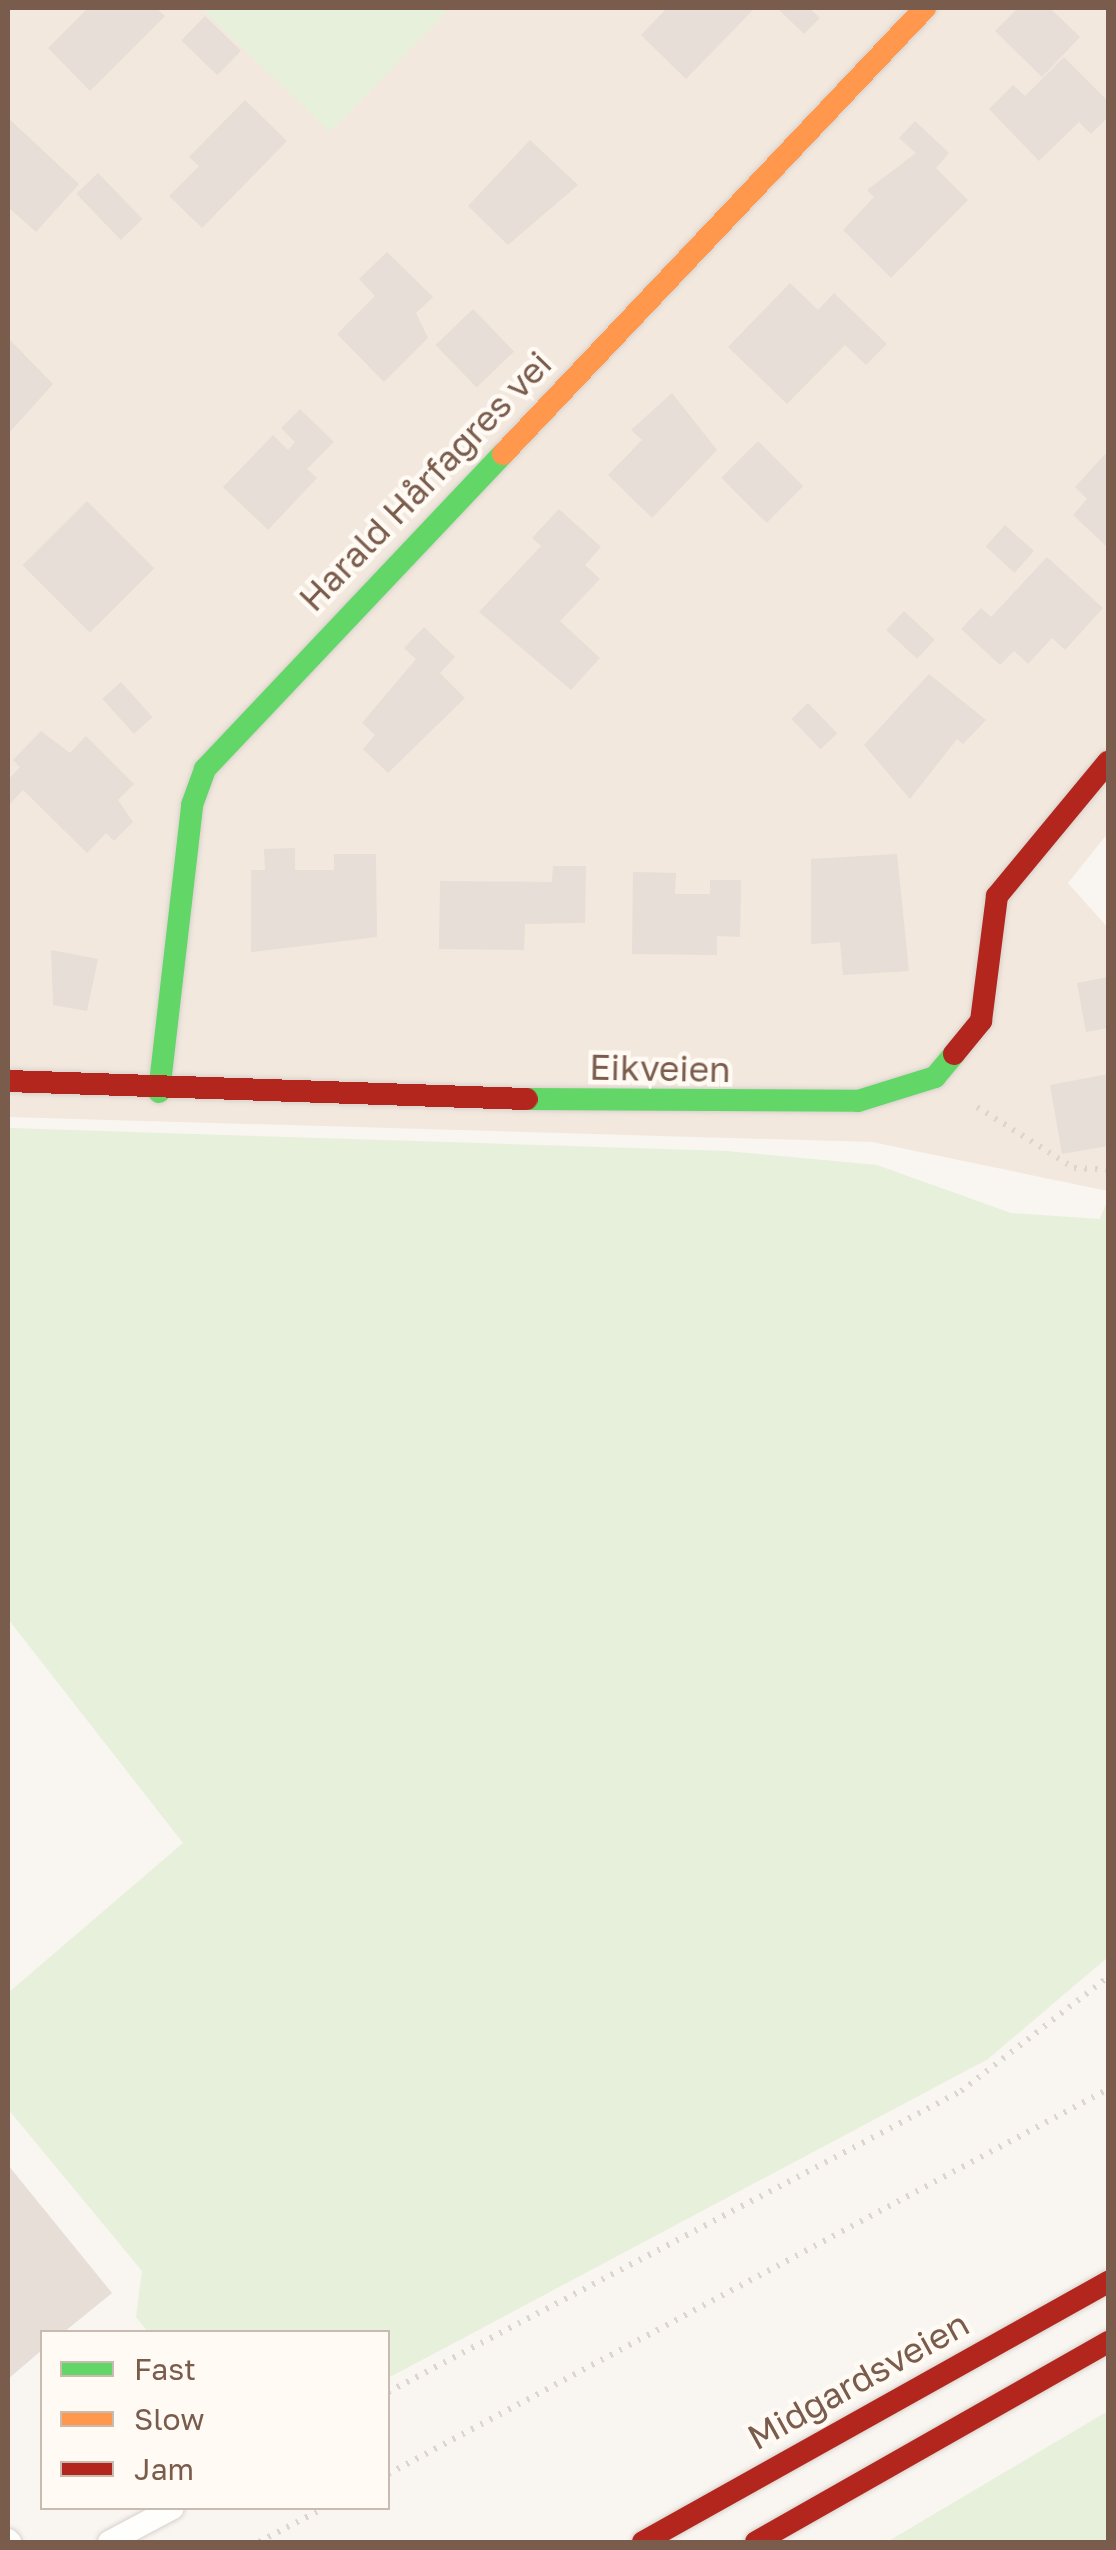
<!DOCTYPE html>
<html>
<head>
<meta charset="utf-8">
<style>
  body { margin:0 }
  #map { position:relative; width:1116px; height:2550px; overflow:hidden; background:#f9f5f0; font-family:"Golos Text",sans-serif }
  div>[style] { position:absolute }
  [style*='--x'] { left:calc(var(--x)*1px); top:calc(var(--y)*1px); width:calc(var(--w)*1px); rotate:calc(var(--a)*1deg) }
  .residential>* { inset:0; background:#f2e8de }
  .green>* { inset:0; background:#e7f0db }
  .building>* { inset:0; background:#e6ded7; transform-origin:0 0 }
  .path>* { height:6px; margin-top:-3px; transform-origin:0; background:repeating-linear-gradient(90deg,#dcd5d0 0 2.5px,transparent 0 10.5px) }
  .roads { filter:drop-shadow(0 0 2px #d7d1cb) drop-shadow(0 0 2px #d7d1cb) }
  .lane>* { height:22px; margin:-11px; padding:0 11px; transform-origin:11px; border-radius:11px; background:#fefefd }
  .fast>* { height:22px; margin:-11px; padding:0 11px; transform-origin:11px; border-radius:11px; background:#63d668 }
  .slow>* { height:22px; margin:-11px; padding:0 11px; transform-origin:11px; border-radius:11px; background:#ff974d }
  .jam>* { height:22px; margin:-11px; padding:0 11px; transform-origin:11px; border-radius:11px; background:#b3261e }
  span { translate:-50% -50%; white-space:nowrap; text-align:center; line-height:1.15; -webkit-text-stroke:9px #fffaf3; paint-order:stroke }
  .street-label { font-size:35px; color:#7a5c4d }
  .frame { position:absolute; inset:0; border:10px solid #7a5c4d; pointer-events:none }
  .legend { position:absolute; left:40px; top:2330px; width:350px; height:180px; box-sizing:border-box; background:#fffaf3; border:2px solid #cabbb1; margin:0; padding:12px 18px; list-style:none; font-size:30px; color:#7a5c4d }
  .legend li { display:flex; align-items:center; gap:20px; height:50px }
  .legend b { width:50px; border:2px solid #cabbb1 }
</style>
</head>
<body>
<div id="map">
  <div class="residential">
    <div style="clip-path:polygon(8px 8px,1108px 8px,1108px 833px,1068px 883px,1108px 928px,1108px 1191px,872px 1142px,8px 1117px)"></div>
  </div>
  <div class="green">
    <div style="clip-path:polygon(201px 8px,440px 8px,446px 13px,330px 132px)"></div>
    <div style="clip-path:polygon(8px 1128px,726px 1151px,877px 1165px,1011px 1213px,1100px 1219px,1108px 1199px,1108px 1957px,988px 2059px,388px 2378px,388px 2332px,148px 2332px,136px 2317px,142px 2271px,8px 2109px,8px 1993px,183px 1843px,8px 1619px)"></div>
    <div style="clip-path:polygon(1108px 2411px,1108px 2542px,887px 2542px)"></div>
  </div>
  <div class="building">
    <div style="clip-path:polygon(88px 8px,156px 8px,165px 16px,90px 91px,48px 48px)"></div>
    <div style="clip-path:polygon(667px 8px,749px 8px,752px 11px,686px 79px,641px 35px)"></div>
    <div style="clip-path:polygon(777px 8px,809px 8px,820px 18px,804px 34px)"></div>
    <div style="clip-path:polygon(1018px 8px,1050px 8px,1080px 37px,1042px 77px,995px 31px)"></div>
    <div style="left:205px;top:16px;width:50px;height:34px;rotate:44deg"></div>
    <div style="clip-path:polygon(1064px 57px,1108px 101px,1108px 117px,1091px 134px,1079px 122px,1039px 161px,989px 109px,1013px 85px,1025px 96px)"></div>
    <div style="clip-path:polygon(245px 100px,287px 141px,202px 228px,169px 196px,199px 166px,189px 157px)"></div>
    <div style="clip-path:polygon(8px 118px,79px 184px,36px 232px,8px 207px)"></div>
    <div style="clip-path:polygon(915px 121px,949px 153px,936px 168px,968px 200px,891px 278px,843px 230px,874px 197px,867px 190px,916px 153px,899px 138px)"></div>
    <div style="clip-path:polygon(530px 140px,578px 185px,508px 245px,468px 206px)"></div>
    <div style="left:98px;top:173px;width:64px;height:30px;rotate:46deg"></div>
    <div style="clip-path:polygon(387px 252px,433px 297px,416px 313px,428px 338px,384px 382px,337px 334px,375px 296px,359px 279px)"></div>
    <div style="clip-path:polygon(790px 283px,818px 310px,834px 293px,887px 344px,866px 365px,845px 345px,787px 404px,728px 347px)"></div>
    <div style="left:473px;top:309px;width:59px;height:52px;rotate:46deg"></div>
    <div style="clip-path:polygon(8px 338px,53px 384px,8px 434px)"></div>
    <div style="clip-path:polygon(672px 393px,717px 450px,652px 518px,608px 475px,642px 440px,631px 430px)"></div>
    <div style="clip-path:polygon(300px 409px,334px 442px,307px 469px,317px 478px,268px 530px,223px 487px,273px 435px,288px 450px,295px 442px,281px 428px)"></div>
    <div style="left:758px;top:441px;width:64px;height:52px;rotate:45deg"></div>
    <div style="clip-path:polygon(1108px 451px,1108px 543px,1106px 546px,1073px 515px,1087px 499px,1075px 487px)"></div>
    <div style="left:87px;top:501px;width:95px;height:91px;rotate:45deg"></div>
    <div style="clip-path:polygon(559px 509px,601px 547px,585px 565px,600px 579px,560px 621px,600px 658px,571px 690px,479px 612px,541px 546px,532px 538px)"></div>
    <div style="left:1005px;top:525px;width:39px;height:29px;rotate:42deg"></div>
    <div style="clip-path:polygon(1047px 557px,1103px 608px,1065px 650px,1052px 638px,1028px 664px,1014px 651px,1000px 665px,961px 629px,981px 608px,991px 617px)"></div>
    <div style="left:904px;top:611px;width:42px;height:26px;rotate:43deg"></div>
    <div style="clip-path:polygon(424px 627px,455px 657px,440px 673px,465px 698px,388px 773px,363px 749px,375px 735px,362px 723px,416px 659px,404px 648px)"></div>
    <div style="clip-path:polygon(929px 674px,986px 720px,963px 744px,957px 739px,910px 799px,864px 745px)"></div>
    <div style="left:121px;top:682px;width:47px;height:25px;rotate:48deg"></div>
    <div style="left:808px;top:703px;width:42px;height:23px;rotate:46deg"></div>
    <div style="clip-path:polygon(41px 731px,70px 753px,86px 736px,134px 784px,118px 800px,133px 822px,114px 841px,106px 833px,87px 853px,23px 790px,8px 806px,8px 780px,20px 767px,13px 760px)"></div>
    <div style="clip-path:polygon(295px 848px,295px 870px,334px 870px,334px 854px,376px 854px,377px 937px,251px 952px,251px 870px,265px 870px,264px 849px)"></div>
    <div style="clip-path:polygon(897px 854px,909px 971px,843px 975px,840px 942px,811px 944px,811px 859px)"></div>
    <div style="clip-path:polygon(553px 866px,586px 866px,585px 923px,525px 924px,524px 950px,439px 949px,440px 881px,552px 882px)"></div>
    <div style="clip-path:polygon(633px 872px,676px 873px,675px 894px,710px 894px,710px 880px,741px 880px,740px 937px,717px 936px,717px 955px,632px 954px)"></div>
    <div style="clip-path:polygon(51px 950px,98px 959px,87px 1011px,53px 1005px)"></div>
    <div style="clip-path:polygon(1108px 977px,1108px 1028px,1086px 1032px,1077px 983px)"></div>
    <div style="clip-path:polygon(1108px 1074px,1108px 1146px,1062px 1154px,1050px 1085px)"></div>
    <div style="clip-path:polygon(8px 2165px,112px 2293px,64px 2332px,42px 2332px,42px 2350px,8px 2379px)"></div>
  </div>
  <div class="path">
    <div style="--x:977;--y:1107;--w:115;--a:32.2"></div>
    <div style="--x:1074;--y:1168;--w:34;--a:3"></div>
    <div style="--x:388;--y:2392;--w:647;--a:-27.71"></div>
    <div style="--x:961;--y:2091;--w:186;--a:-37.8"></div>
    <div style="--x:388;--y:2474;--w:816;--a:-28.13"></div>
    <div style="--x:259;--y:2542;--w:73;--a:-27.6"></div>
  </div>
  <div class="roads">
    <div class="lane">
      <div style="--x:8;--y:2540;--w:3;--a:45"></div>
      <div style="--x:109;--y:2542;--w:72;--a:-28"></div>
    </div>
    <div class="fast">
      <div style="--x:159;--y:1092;--w:289;--a:-83.4"></div>
      <div style="--x:192;--y:805;--w:38;--a:-70"></div>
      <div style="--x:205;--y:769;--w:434;--a:-46.6"></div>
      <div style="--x:527;--y:1099;--w:331;--a:0.3"></div>
      <div style="--x:858;--y:1101;--w:81;--a:-17.3"></div>
      <div style="--x:935;--y:1077;--w:30;--a:-50"></div>
    </div>
    <div class="slow">
      <div style="--x:503;--y:454;--w:614;--a:-46.58"></div>
    </div>
    <div class="jam">
      <div style="--x:954;--y:1054;--w:43;--a:-50.7"></div>
      <div style="--x:981;--y:1021;--w:126;--a:-82.7"></div>
      <div style="--x:997;--y:896;--w:174;--a:-50.4"></div>
      <div style="--x:8;--y:1081;--w:519;--a:1.99"></div>
      <div style="--x:643;--y:2542;--w:533;--a:-29.21"></div>
      <div style="--x:756;--y:2542;--w:405;--a:-29.6"></div>
    </div>
  </div>
  <div class="street-label">
    <span style="left:425px;top:481px;rotate:-46deg">Harald Hårfagres vei</span>
    <span style="left:660px;top:1068px;rotate:1deg">Eikveien</span>
    <span style="left:858px;top:2380px;rotate:-29deg">Midgardsveien</span>
  </div>
  <div class="frame"></div>
  <ul class="legend">
  <li><b style="height:12px;background:#63d668"></b>Fast</li>
  <li><b style="height:12px;background:#ff974d"></b>Slow</li>
  <li><b style="height:12px;background:#b3261e"></b>Jam</li>
  </ul>
</div>
</body>
</html>
